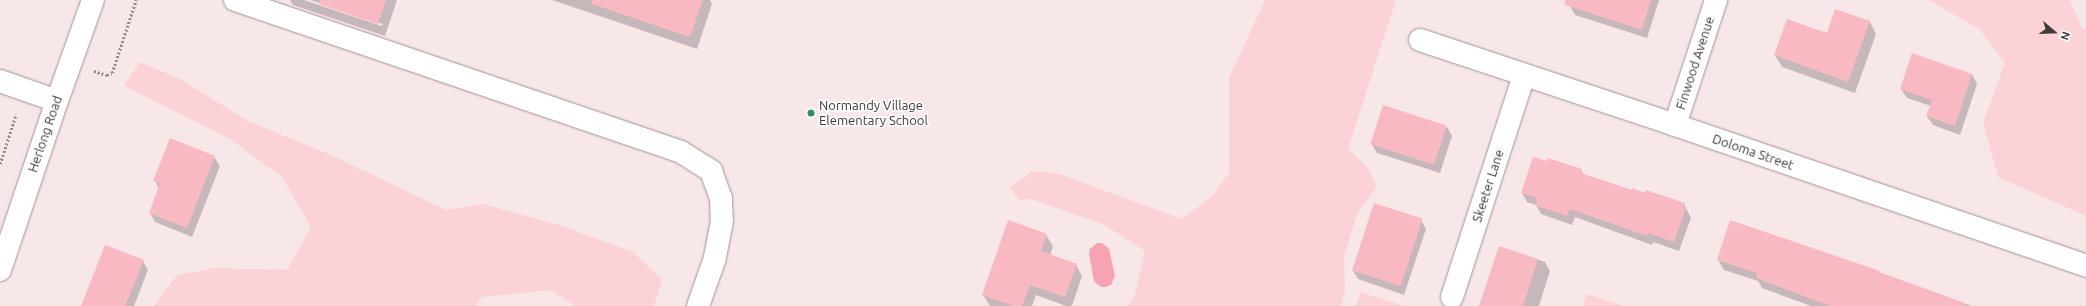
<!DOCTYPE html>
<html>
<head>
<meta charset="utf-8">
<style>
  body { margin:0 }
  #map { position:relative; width:2086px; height:306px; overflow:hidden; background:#f8e7e9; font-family:Ubuntu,sans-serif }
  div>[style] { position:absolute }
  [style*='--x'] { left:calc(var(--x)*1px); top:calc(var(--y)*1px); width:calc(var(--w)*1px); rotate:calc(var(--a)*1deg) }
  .green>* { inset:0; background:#fbd2d7 }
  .water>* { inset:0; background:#f6a4b1 }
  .shadow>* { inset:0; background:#0003 }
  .building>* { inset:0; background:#f8b9c2; transform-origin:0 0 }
  .path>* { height:2.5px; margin-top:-1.25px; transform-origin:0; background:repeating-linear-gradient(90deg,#958a8c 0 2px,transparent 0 4px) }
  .roads { filter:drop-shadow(0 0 1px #a29395) drop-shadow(0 0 1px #a29395) }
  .minor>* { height:22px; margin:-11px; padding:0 11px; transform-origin:11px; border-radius:11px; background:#fff }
  .dots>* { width:11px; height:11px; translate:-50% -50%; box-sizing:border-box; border:2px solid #fff; border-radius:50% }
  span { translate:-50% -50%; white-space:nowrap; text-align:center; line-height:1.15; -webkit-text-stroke:3px #fff; paint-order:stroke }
  .street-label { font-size:13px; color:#3f393a }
  .poi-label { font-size:13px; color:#3f393a }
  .left { translate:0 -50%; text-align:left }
  .north { position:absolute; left:2034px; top:12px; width:40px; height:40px; -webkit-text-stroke:3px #fff; paint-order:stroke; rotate:109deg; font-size:11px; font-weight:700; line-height:16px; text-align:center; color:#3f393a }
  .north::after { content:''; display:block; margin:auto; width:14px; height:18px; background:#3f393a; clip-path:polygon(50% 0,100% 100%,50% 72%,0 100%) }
</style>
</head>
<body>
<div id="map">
  <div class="green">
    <div style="clip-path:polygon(1265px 0,1396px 0,1348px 149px,1368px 168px,1377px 187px,1358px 212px,1344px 256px,1345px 291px,1341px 306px,1128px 306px,1134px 298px,1145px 251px,1105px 225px,1031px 199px,1019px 200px,1010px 188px,1032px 171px,1059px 174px,1182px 219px,1210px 198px,1229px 173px,1229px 78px)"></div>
    <div style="clip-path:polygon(1929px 0,2070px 0,2082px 28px,2086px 30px,2086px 216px,1998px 177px,1983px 123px,2005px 63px,1980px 30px)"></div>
    <div style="clip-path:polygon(140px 62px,180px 79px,248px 121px,331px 155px,446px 210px,483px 204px,559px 225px,633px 252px,662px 280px,654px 306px,575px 306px,551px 290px,482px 297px,475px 306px,154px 306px,177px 275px,215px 268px,287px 270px,311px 227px,282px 177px,230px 139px,124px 86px)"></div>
    <div style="clip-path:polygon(1361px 292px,1404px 306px,1356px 306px)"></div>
    <div style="clip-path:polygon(1587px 294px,1624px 306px,1583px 306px)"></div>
  </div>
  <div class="water">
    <div style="clip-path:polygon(1097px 243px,1102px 243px,1109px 249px,1115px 276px,1111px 285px,1106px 287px,1101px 287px,1094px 281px,1089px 254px,1090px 249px)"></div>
  </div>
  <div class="shadow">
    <div style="clip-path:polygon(290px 0,304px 0,382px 26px,383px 24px,310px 0,397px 0,385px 36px,293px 5px)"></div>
    <div style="clip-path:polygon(552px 0,710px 0,712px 4px,697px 49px)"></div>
    <div style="clip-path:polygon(1572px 0,1659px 0,1647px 38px,1575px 15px,1570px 6px)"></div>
    <div style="clip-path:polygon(1836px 10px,1870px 22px,1876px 34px,1855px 93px,1782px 67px,1775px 55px,1828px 34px)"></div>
    <div style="clip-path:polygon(1972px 74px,1977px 84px,1960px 135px,1933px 125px,1927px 116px,1931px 106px,1907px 98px,1901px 89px)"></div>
    <div style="clip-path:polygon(1447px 127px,1452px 136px,1440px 173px,1377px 153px,1371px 143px)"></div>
    <div style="clip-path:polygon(214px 157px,220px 166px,192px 237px,155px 222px,150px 213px,159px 189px,155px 180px)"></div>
    <div style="clip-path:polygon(1581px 170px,1584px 175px,1632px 192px,1684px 204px,1691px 218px,1679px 251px,1653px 242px,1652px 245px,1575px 217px,1572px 225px,1541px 214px,1536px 205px,1527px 202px,1522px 193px)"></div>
    <div style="clip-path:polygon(1421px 220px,1426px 229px,1404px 295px,1358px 279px,1352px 269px)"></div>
    <div style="clip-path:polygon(1046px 235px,1053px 246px,1050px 255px,1076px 265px,1082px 276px,1072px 306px,1066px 306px,1036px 295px,1032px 306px,990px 306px,983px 295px)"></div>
    <div style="clip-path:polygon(1500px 247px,1545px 262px,1550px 271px,1539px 306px,1480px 306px)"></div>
    <div style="clip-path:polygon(1718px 260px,1879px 271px,1880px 274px,1972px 306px,1811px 306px,1762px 288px,1758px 281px,1724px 270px)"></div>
    <div style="clip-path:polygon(143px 261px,148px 270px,134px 306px,82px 306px)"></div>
  </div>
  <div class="building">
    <div style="clip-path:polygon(320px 0,386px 0,378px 24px,319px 4px)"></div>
    <div style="clip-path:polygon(592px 0,703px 0,690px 37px,592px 4px)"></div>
    <div style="clip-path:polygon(1565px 0,1651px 0,1642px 30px,1565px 5px)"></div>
    <div style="clip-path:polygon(1835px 9px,1870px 21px,1848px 82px,1774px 55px,1787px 19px,1827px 33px)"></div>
    <div style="clip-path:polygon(1912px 53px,1972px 74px,1955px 126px,1926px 116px,1932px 100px,1900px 89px)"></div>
    <div style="left:1383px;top:105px;width:67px;height:41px;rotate:18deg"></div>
    <div style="clip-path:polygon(170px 138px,215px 156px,187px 228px,149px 213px,160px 183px,153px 181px)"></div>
    <div style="clip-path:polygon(1533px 157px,1547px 161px,1548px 158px,1582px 169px,1581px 173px,1632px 190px,1632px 188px,1645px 193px,1646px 190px,1685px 203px,1683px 207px,1686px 208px,1674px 242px,1648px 233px,1647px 236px,1570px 209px,1567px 216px,1535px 205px,1537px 198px,1521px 193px)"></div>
    <div style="left:1374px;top:203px;width:51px;height:71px;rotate:18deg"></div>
    <div style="clip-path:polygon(1008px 220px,1047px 234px,1041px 251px,1077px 264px,1065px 297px,1030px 285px,1022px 306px,1014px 306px,982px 295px)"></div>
    <div style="clip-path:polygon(1730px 220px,1880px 271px,1879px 272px,1965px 303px,1965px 306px,1830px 306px,1756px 278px,1757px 273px,1717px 260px)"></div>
    <div style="clip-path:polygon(105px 245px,144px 260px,125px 306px,81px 306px)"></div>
    <div style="clip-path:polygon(1499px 246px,1538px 259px,1523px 306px,1479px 306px)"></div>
  </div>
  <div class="path">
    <div style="--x:94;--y:71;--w:14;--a:17"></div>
    <div style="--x:107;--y:75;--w:5;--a:-22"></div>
    <div style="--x:112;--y:73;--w:77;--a:-71.8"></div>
    <div style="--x:0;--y:164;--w:52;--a:-72.3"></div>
  </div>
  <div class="roads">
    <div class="minor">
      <div style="--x:235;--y:0;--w:471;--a:18.8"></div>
      <div style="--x:681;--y:152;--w:36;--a:32"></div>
      <div style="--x:711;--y:171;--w:29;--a:70"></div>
      <div style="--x:721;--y:198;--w:23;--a:88"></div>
      <div style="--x:722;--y:221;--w:38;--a:101"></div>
      <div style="--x:715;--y:258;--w:51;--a:109.5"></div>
      <div style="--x:1420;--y:40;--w:269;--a:18.4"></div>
      <div style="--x:1675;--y:125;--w:435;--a:18.9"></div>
      <div style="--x:0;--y:81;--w:60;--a:19.3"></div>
      <div style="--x:1675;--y:125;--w:132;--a:-71.8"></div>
      <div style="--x:0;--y:270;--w:178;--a:-71.4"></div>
      <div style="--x:57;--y:101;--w:107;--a:-70.4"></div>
      <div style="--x:1452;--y:297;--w:233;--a:-72"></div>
    </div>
  </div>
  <div class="dots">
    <div style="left:811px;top:113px;background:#348e63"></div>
  </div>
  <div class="street-label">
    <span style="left:1695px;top:63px;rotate:-72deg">Finwood Avenue</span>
    <span style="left:45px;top:134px;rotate:-71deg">Herlong Road</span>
    <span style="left:1753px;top:152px;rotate:19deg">Doloma Street</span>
    <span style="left:1488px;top:186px;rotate:-72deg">Skeeter Lane</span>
  </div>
  <div class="poi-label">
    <span class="left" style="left:819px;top:113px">Normandy Village<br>Elementary School</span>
  </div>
  <div class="north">N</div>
</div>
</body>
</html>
